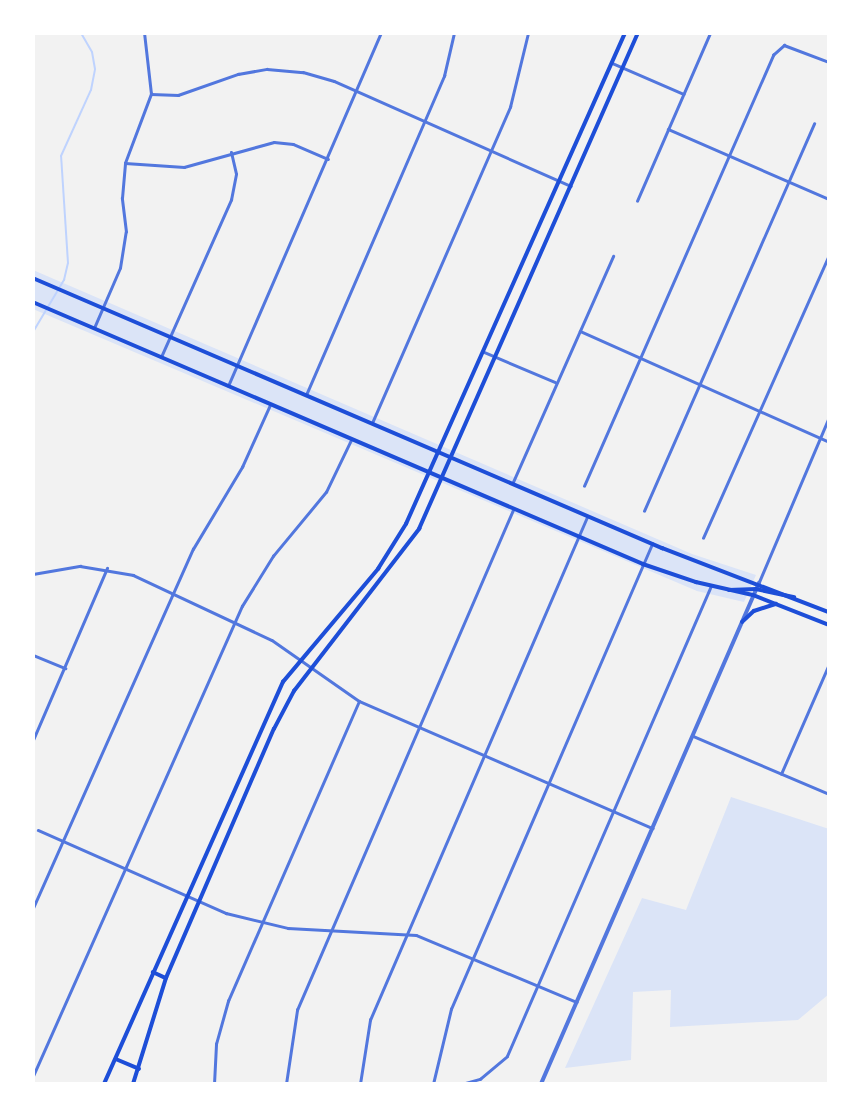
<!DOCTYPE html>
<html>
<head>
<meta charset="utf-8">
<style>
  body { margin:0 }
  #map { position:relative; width:862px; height:1117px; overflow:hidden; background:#f2f2f2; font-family:Montserrat,sans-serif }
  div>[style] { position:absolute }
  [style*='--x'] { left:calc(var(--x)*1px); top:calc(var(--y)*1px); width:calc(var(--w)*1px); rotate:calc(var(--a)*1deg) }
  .green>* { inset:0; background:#dbe4f7 }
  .stream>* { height:2px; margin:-1px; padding:0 1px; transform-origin:1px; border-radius:1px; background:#bfd3fe }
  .minor>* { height:2.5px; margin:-1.25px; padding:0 1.25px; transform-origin:1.25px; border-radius:1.25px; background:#5277de }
  .tertiary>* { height:3.5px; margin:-1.75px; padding:0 1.75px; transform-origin:1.75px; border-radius:1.75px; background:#5277de }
  .secondary>* { height:3.5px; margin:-1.75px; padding:0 1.75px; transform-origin:1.75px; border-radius:1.75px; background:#1d4ed8 }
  span { translate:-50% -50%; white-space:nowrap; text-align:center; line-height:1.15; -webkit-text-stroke:7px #fff; paint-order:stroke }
  .frame { position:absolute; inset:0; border:35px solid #fff; pointer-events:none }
</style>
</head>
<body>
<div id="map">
  <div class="green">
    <div style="clip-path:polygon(33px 270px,692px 554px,756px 575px,744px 602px,697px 591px,33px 309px)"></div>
    <div style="clip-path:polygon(731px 797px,829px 829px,829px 994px,798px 1020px,670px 1027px,671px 990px,633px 992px,631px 1060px,565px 1068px,642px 898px,686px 910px)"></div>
  </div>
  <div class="stream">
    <div style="--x:33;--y:332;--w:61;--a:-59.2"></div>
    <div style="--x:64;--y:280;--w:17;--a:-77"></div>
    <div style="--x:68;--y:263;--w:107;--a:-93.7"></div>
    <div style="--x:61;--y:156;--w:72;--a:-65.6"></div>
    <div style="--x:91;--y:90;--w:21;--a:-79"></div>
    <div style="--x:95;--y:69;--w:17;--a:-100"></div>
    <div style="--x:92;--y:52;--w:22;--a:-120"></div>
  </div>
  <div class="minor">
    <div style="--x:612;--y:63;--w:78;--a:23.3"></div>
    <div style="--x:151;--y:94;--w:27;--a:2"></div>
    <div style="--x:178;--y:95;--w:64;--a:-19.3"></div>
    <div style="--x:238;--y:74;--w:29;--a:-10"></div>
    <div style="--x:267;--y:69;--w:36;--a:5"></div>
    <div style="--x:303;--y:72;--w:32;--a:16"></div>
    <div style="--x:334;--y:81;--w:259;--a:23.9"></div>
    <div style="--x:668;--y:129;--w:176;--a:23.5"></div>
    <div style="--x:125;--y:163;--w:59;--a:3.9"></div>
    <div style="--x:184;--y:167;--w:93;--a:-15.5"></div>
    <div style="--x:274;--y:142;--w:19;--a:6"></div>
    <div style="--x:293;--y:144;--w:38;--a:23"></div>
    <div style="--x:637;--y:201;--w:183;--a:-66.5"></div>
    <div style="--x:94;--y:328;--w:65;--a:-66.6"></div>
    <div style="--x:120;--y:268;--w:36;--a:-81"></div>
    <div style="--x:126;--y:232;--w:34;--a:-97"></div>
    <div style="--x:122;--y:198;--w:35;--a:-85"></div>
    <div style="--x:125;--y:163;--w:74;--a:-69.4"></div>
    <div style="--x:151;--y:94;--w:61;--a:-96.5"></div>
    <div style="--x:580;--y:331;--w:273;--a:24"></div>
    <div style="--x:484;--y:352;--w:77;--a:22.9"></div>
    <div style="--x:161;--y:357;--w:172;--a:-66"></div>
    <div style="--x:231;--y:200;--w:26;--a:-79"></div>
    <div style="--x:236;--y:174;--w:22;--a:-103"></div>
    <div style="--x:228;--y:386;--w:385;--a:-66.6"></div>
    <div style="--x:306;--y:395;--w:348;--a:-66.6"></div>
    <div style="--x:444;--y:76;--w:44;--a:-76.9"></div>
    <div style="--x:372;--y:423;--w:345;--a:-66.4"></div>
    <div style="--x:510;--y:107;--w:76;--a:-76.3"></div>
    <div style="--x:513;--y:482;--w:247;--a:-66.1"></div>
    <div style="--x:584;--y:486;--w:471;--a:-66.3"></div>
    <div style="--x:773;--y:55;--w:15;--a:-42"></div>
    <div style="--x:784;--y:45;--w:48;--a:20.7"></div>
    <div style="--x:644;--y:511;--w:423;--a:-66.3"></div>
    <div style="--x:703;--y:538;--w:310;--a:-66"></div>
    <div style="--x:33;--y:574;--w:48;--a:-9.7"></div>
    <div style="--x:80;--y:566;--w:54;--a:9.6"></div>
    <div style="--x:133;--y:575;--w:153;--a:25.1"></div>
    <div style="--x:272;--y:640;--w:106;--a:35"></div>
    <div style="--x:359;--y:701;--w:320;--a:23.4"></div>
    <div style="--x:759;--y:582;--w:179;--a:-67"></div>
    <div style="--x:33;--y:655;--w:35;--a:22"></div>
    <div style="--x:693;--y:736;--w:148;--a:23.1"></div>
    <div style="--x:33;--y:740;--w:187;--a:-66.7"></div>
    <div style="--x:781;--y:774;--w:120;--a:-66.4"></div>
    <div style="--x:38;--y:830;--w:206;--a:23.8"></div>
    <div style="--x:226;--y:913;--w:64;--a:13.6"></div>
    <div style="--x:288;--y:928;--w:128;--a:3.1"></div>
    <div style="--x:416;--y:935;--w:174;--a:22.6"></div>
    <div style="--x:33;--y:908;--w:393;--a:-66"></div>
    <div style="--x:193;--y:549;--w:96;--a:-59.1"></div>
    <div style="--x:242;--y:467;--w:68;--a:-65.7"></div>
    <div style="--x:33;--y:1076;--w:514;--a:-66.03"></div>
    <div style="--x:242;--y:606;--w:59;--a:-58.2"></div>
    <div style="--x:273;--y:556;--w:83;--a:-50.4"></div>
    <div style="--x:326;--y:492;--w:58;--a:-64.3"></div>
    <div style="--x:214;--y:1084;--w:40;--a:-87.1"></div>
    <div style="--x:216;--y:1044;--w:45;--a:-74.4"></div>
    <div style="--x:228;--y:1001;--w:327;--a:-66.4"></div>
    <div style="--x:286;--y:1084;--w:75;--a:-81.5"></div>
    <div style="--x:297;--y:1010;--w:545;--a:-66.64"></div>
    <div style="--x:360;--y:1084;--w:65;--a:-81.1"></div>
    <div style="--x:370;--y:1020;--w:548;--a:-66.66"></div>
    <div style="--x:433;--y:1084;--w:77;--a:-76.5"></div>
    <div style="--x:451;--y:1009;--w:507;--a:-66.62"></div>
    <div style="--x:462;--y:1084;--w:19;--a:-16"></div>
    <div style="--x:480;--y:1079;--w:35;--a:-40"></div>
    <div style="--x:507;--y:1056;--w:512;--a:-66.54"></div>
  </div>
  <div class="tertiary">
    <div style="--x:541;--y:1084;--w:546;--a:-66.48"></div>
  </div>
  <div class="secondary">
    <div style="--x:33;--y:278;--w:685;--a:23.23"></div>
    <div style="--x:662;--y:548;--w:179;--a:21"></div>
    <div style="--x:33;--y:302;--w:664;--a:23.24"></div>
    <div style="--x:643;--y:564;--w:56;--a:18.8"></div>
    <div style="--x:696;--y:582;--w:58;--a:12.8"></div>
    <div style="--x:753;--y:595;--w:82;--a:21.5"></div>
    <div style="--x:729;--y:590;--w:27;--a:-2"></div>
    <div style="--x:756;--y:589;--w:39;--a:12"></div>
    <div style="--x:742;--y:622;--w:16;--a:-43"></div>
    <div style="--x:754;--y:611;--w:23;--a:-18"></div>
    <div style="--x:153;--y:972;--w:14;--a:25"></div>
    <div style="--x:116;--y:1059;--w:25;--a:23"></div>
    <div style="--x:104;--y:1084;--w:440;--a:-66"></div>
    <div style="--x:283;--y:682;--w:148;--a:-49.9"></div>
    <div style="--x:378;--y:569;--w:53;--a:-58.1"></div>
    <div style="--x:406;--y:524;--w:538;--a:-65.96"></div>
    <div style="--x:133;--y:1084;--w:111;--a:-72.7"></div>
    <div style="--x:166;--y:978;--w:271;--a:-66.6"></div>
    <div style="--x:274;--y:729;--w:43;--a:-62.2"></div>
    <div style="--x:294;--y:691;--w:205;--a:-52.3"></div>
    <div style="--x:419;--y:529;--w:542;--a:-66.18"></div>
  </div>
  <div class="frame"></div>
</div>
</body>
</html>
